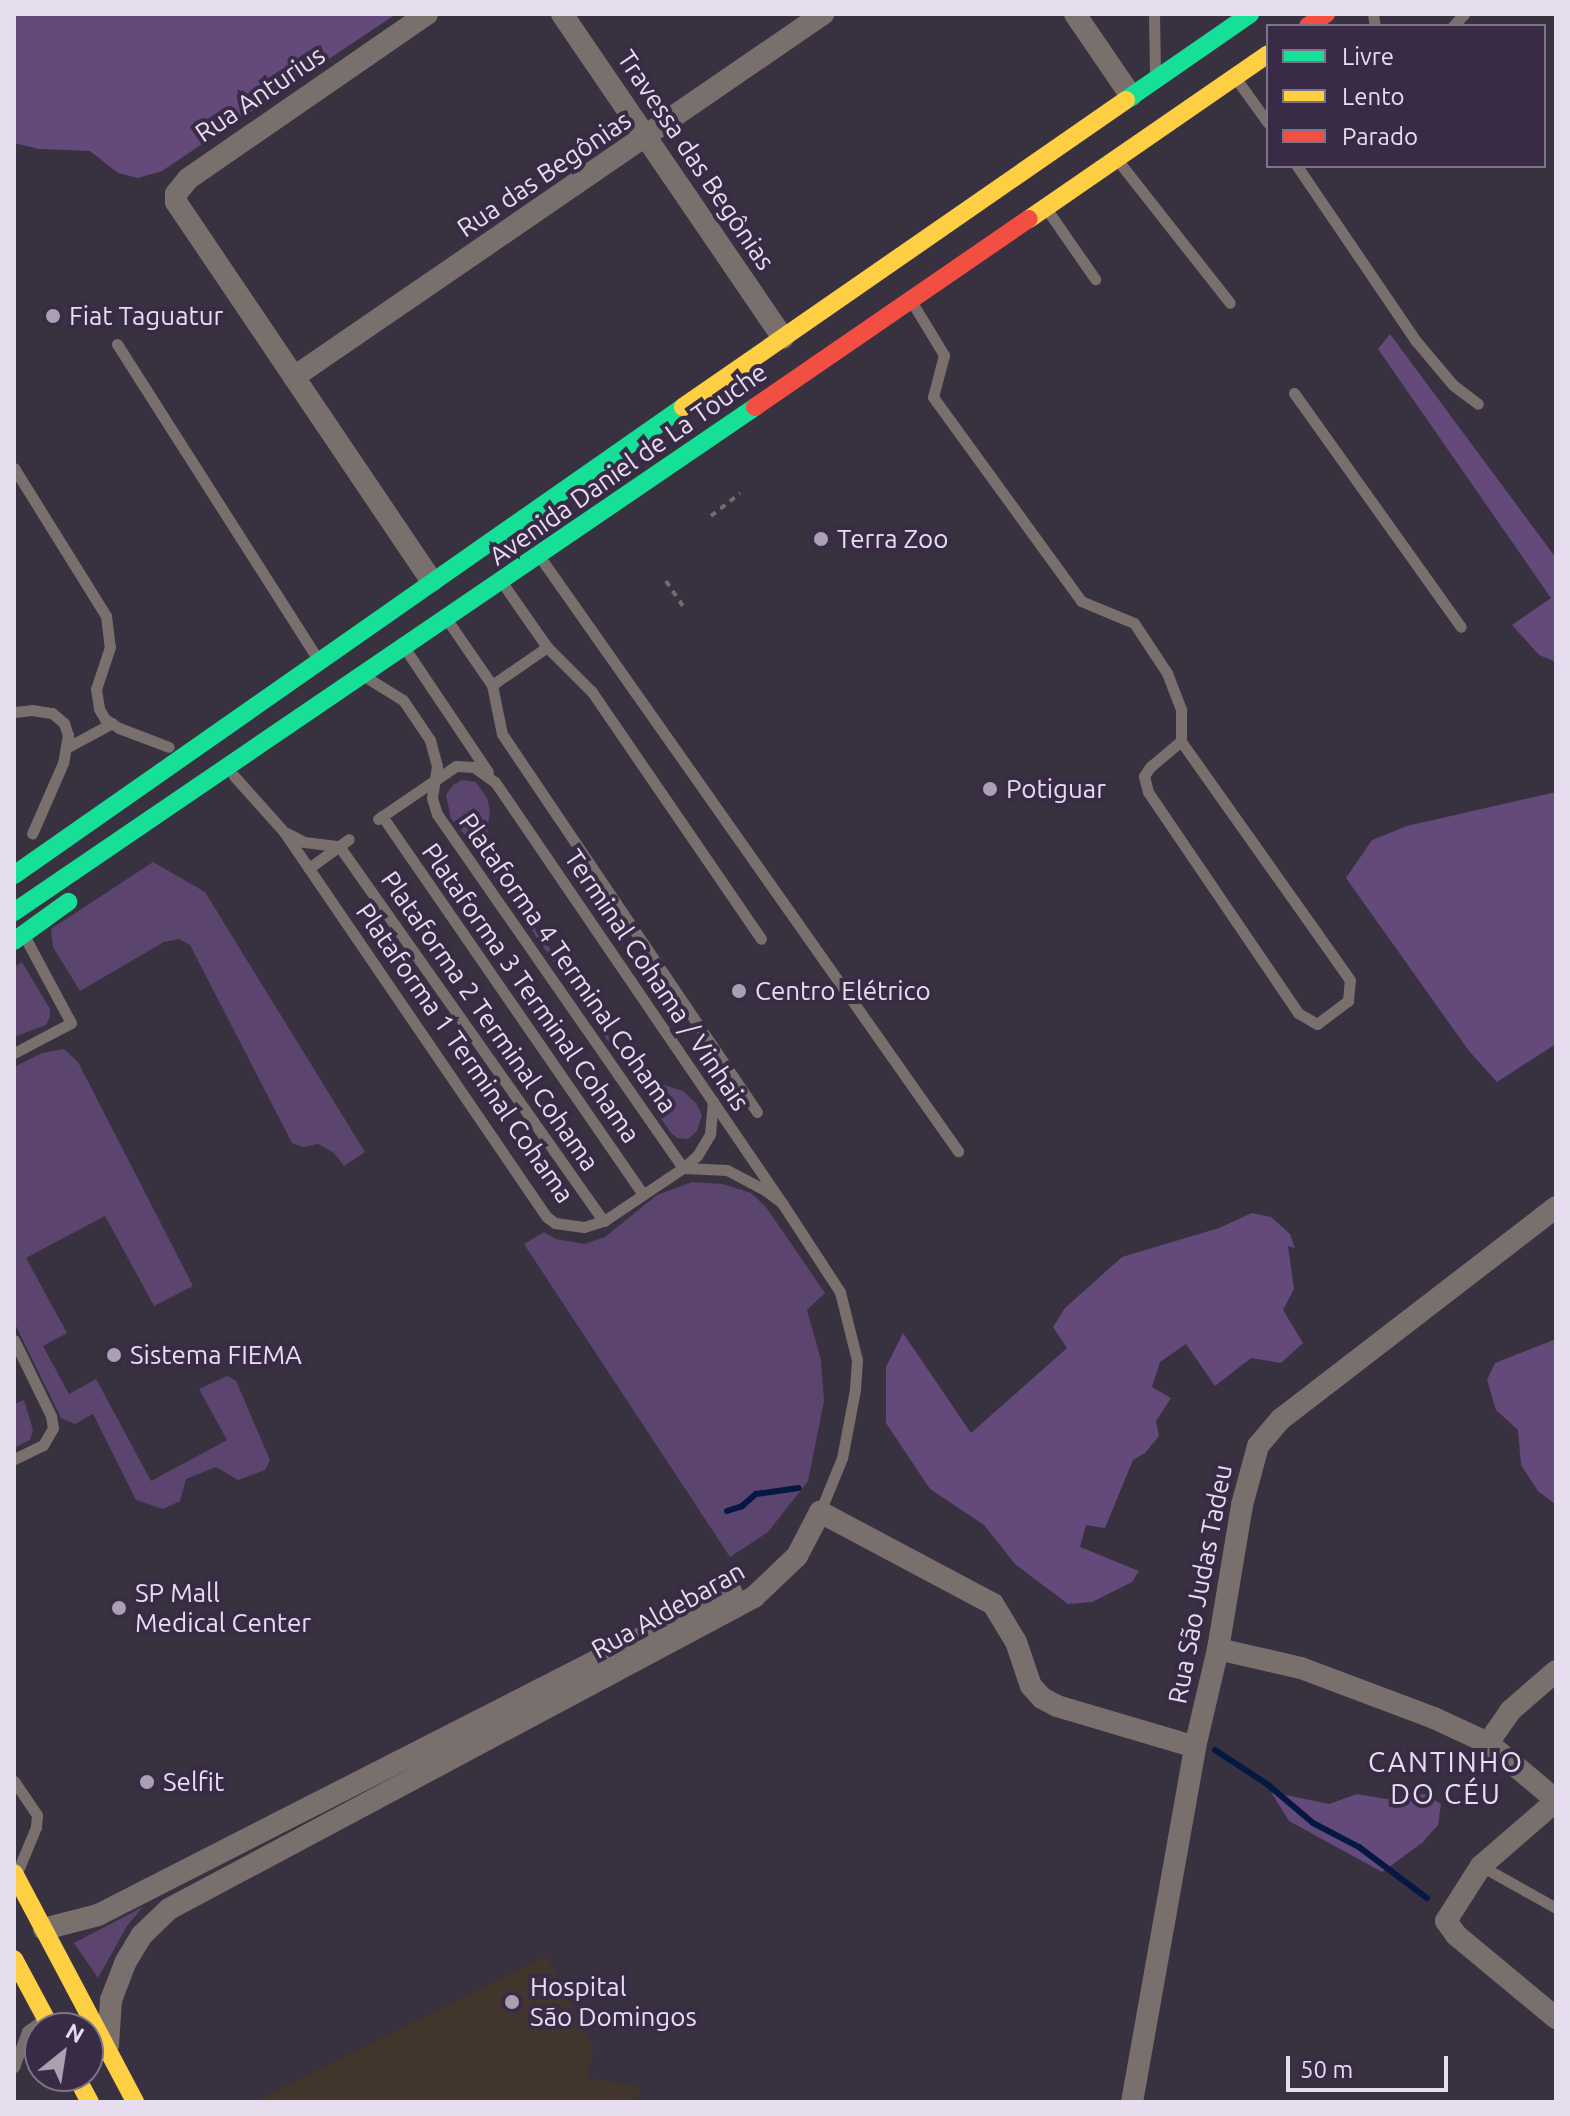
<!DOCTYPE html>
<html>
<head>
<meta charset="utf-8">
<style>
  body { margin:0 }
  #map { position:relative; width:1570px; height:2116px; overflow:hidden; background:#38313f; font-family:Ubuntu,sans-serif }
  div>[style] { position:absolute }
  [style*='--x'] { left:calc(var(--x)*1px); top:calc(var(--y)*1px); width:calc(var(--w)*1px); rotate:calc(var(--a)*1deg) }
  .medical>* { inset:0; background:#42362c }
  .green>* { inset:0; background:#5b446d }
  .forest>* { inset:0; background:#64497b }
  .stream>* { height:6px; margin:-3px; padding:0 3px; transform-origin:3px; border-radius:3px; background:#051743 }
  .path>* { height:4px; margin-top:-2px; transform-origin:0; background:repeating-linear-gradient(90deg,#736b6f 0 6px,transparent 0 12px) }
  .lane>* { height:11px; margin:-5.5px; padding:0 5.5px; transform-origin:5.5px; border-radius:5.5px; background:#79706e }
  .street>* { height:22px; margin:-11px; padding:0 11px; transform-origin:11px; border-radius:11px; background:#79706e }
  .fast>* { height:18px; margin:-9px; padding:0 9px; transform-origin:9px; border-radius:9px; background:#16e098 }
  .slow>* { height:18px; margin:-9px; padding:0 9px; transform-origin:9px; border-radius:9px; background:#ffcf43 }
  .jam>* { height:18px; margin:-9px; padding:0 9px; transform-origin:9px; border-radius:9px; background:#f24e42 }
  .dots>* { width:22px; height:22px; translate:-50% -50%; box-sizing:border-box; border:4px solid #392b45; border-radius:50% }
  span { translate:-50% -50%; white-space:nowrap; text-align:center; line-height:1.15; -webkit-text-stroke:8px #392b45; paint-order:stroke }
  .street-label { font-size:26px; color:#e6deef }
  .poi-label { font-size:26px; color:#e6deef }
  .left { translate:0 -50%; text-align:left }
  .neighbourhood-label { font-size:28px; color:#e6deef; letter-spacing:2px }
  .frame { position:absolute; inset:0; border:16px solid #e6deef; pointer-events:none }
  .legend { position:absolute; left:1266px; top:24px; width:280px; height:144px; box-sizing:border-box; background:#392b45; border:2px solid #7e7389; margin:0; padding:10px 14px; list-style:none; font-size:24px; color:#e6deef }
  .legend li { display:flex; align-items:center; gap:16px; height:40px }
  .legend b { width:40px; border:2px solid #7e7389 }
  .north { position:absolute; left:24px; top:2012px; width:80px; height:80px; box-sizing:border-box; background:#392b45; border:2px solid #7e7389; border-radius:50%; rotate:30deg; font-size:22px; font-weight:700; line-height:32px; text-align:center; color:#e6deef }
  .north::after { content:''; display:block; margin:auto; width:28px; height:36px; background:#a9a1b1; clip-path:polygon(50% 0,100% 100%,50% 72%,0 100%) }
  .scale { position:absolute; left:1286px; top:2056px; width:162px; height:36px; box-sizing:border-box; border:4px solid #e6deef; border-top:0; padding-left:10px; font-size:24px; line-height:28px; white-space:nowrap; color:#e6deef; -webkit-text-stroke:6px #392b45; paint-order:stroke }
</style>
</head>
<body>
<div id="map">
  <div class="medical">
    <div style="clip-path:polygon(546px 1956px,593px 2048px,588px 2077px,640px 2087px,637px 2102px,253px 2102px)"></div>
  </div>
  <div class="green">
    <div style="clip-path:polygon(462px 780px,476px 782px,487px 798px,490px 810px,485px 851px,614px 1045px,642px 1078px,683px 1091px,696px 1103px,702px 1115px,697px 1131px,688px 1139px,677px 1138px,671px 1133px,472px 843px,451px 819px,446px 795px,453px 785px)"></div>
    <div style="clip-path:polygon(153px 862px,205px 892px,365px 1152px,344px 1166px,333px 1152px,318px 1144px,303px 1147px,292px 1143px,190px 945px,179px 939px,164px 942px,80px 991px,53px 947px,51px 929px)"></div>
    <div style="clip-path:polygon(22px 962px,50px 1009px,50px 1017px,46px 1025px,14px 1037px,14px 967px)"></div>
    <div style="clip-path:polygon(64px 1049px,78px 1062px,193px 1286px,154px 1306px,105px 1216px,26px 1258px,67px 1333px,43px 1346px,69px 1394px,96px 1379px,151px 1481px,227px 1440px,199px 1389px,227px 1376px,236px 1381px,270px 1460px,265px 1470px,238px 1480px,216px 1467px,186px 1479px,180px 1501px,163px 1509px,136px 1500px,93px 1414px,75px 1424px,61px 1418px,14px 1322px,14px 1067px,42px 1053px)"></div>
    <div style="clip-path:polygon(692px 1182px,723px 1184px,751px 1193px,766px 1207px,825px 1293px,807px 1310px,821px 1360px,824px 1401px,808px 1481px,768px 1532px,730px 1557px,524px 1244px,544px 1232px,556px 1239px,584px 1244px,605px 1237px,657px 1195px)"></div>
    <div style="clip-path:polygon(24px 1400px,33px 1430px,30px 1440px,14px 1448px,14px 1404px)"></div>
    <div style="clip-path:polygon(143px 1907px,127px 1926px,98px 1978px,74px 1943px)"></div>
  </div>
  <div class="forest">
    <div style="clip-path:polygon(14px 14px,396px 14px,162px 171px,138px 178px,118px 173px,90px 151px,39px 149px,14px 143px)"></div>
    <div style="clip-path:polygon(1390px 334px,1556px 558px,1556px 662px,1539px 655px,1512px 625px,1551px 598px,1378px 349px)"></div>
    <div style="clip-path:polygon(1556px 792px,1556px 1044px,1497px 1082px,1469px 1051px,1346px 878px,1372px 840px,1407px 826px)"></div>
    <div style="clip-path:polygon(1252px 1213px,1271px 1217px,1290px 1234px,1295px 1248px,1288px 1246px,1294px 1289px,1283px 1310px,1303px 1343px,1281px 1363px,1251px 1358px,1215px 1386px,1186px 1344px,1160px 1362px,1152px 1387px,1171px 1398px,1156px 1421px,1159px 1436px,1145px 1453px,1133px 1460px,1105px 1528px,1086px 1525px,1080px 1547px,1139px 1571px,1132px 1582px,1092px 1602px,1068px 1604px,1015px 1564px,984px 1525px,930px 1489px,886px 1423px,886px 1367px,903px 1333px,971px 1433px,1067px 1348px,1053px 1327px,1065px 1308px,1122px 1257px,1219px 1228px)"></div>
    <div style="clip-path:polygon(1556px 1339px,1556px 1505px,1538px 1491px,1521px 1465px,1518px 1430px,1496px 1410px,1487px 1380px,1495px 1363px)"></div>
    <div style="clip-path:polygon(1271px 1792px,1329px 1804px,1357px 1794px,1386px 1799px,1425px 1794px,1441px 1804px,1438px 1825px,1422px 1843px,1382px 1872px,1289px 1821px)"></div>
  </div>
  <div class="stream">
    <div style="--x:727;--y:1511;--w:16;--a:-18"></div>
    <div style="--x:742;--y:1506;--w:18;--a:-41"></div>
    <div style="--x:756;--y:1494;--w:43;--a:-7.9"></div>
    <div style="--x:1215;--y:1750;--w:62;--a:33.2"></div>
    <div style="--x:1267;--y:1784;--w:60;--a:40.3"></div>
    <div style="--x:1313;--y:1823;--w:52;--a:27.6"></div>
    <div style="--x:1359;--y:1847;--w:85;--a:36.9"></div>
  </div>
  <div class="path">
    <div style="--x:711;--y:516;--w:37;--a:-38"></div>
    <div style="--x:666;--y:581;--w:30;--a:56"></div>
  </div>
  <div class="lane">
    <div style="--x:1154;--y:14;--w:59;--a:89"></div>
    <div style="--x:1373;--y:14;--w:12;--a:81"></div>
    <div style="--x:1453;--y:26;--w:16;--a:-47"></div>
    <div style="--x:1237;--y:80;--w:53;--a:54.2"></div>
    <div style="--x:1119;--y:162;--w:179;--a:51.8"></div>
    <div style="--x:1297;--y:166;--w:212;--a:55.8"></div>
    <div style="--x:1416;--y:341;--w:57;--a:49.9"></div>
    <div style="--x:1453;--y:385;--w:31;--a:37"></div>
    <div style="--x:1048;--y:211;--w:83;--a:55.3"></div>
    <div style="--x:913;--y:304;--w:60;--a:58.7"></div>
    <div style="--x:944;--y:355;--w:43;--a:104.7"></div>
    <div style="--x:933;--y:397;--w:252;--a:54"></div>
    <div style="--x:1081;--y:601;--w:57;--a:22.5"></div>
    <div style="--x:1134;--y:623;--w:60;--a:56.6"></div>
    <div style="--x:1167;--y:673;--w:40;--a:69"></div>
    <div style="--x:1181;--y:710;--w:31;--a:90"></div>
    <div style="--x:1181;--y:741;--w:40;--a:140"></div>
    <div style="--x:1150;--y:767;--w:11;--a:124"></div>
    <div style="--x:1144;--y:776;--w:16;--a:76"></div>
    <div style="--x:1148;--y:792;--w:267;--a:55.8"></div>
    <div style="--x:1298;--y:1013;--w:22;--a:30"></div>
    <div style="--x:1317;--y:1024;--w:39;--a:-37"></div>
    <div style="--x:1348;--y:1001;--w:21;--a:-85"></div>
    <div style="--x:1350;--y:980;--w:293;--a:-125.3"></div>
    <div style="--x:117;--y:344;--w:370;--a:57.5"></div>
    <div style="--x:1294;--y:393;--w:287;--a:54.5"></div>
    <div style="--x:14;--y:468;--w:174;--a:58.1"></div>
    <div style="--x:106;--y:616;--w:31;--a:83"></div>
    <div style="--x:110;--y:647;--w:44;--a:108.4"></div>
    <div style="--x:96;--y:689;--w:20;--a:81"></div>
    <div style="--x:99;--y:709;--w:12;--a:59"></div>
    <div style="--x:105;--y:719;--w:17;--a:33"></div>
    <div style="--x:119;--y:728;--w:53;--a:20.8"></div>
    <div style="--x:542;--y:560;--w:723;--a:54.86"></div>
    <div style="--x:450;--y:624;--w:74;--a:55.5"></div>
    <div style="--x:492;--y:685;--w:67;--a:-34.6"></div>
    <div style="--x:547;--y:647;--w:77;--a:-124.9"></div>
    <div style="--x:547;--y:647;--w:64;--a:45"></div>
    <div style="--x:592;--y:692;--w:299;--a:55.6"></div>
    <div style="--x:408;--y:653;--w:143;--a:56.1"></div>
    <div style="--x:369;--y:679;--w:40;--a:32"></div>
    <div style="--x:403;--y:700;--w:48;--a:56"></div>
    <div style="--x:430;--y:740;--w:27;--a:75"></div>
    <div style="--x:437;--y:766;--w:32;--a:99"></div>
    <div style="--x:432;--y:798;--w:17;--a:73"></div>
    <div style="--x:437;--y:814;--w:431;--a:55.2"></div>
    <div style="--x:492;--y:685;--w:50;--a:78.5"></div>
    <div style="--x:502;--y:734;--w:456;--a:56"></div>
    <div style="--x:14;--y:712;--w:18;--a:-6"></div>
    <div style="--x:32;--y:710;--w:20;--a:9"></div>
    <div style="--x:52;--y:713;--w:16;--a:40"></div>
    <div style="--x:64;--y:723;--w:13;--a:72"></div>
    <div style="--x:68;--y:735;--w:28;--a:100"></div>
    <div style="--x:63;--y:763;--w:77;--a:113.6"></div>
    <div style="--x:68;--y:747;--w:50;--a:-28.6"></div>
    <div style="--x:234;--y:776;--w:75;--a:48.2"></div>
    <div style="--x:284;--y:832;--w:466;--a:55.7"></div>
    <div style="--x:547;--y:1217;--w:10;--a:37"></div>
    <div style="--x:555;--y:1223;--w:29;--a:8"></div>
    <div style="--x:584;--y:1227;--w:21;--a:-17"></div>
    <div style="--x:604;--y:1221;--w:95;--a:-33.9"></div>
    <div style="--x:683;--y:1168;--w:18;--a:-41"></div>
    <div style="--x:697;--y:1156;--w:26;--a:-59"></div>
    <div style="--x:710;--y:1134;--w:33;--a:-85"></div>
    <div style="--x:382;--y:816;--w:459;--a:55.4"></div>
    <div style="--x:378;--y:819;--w:94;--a:-34.2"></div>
    <div style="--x:456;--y:766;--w:18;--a:3"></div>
    <div style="--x:474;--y:767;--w:26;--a:36"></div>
    <div style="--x:495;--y:782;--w:510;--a:55.72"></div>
    <div style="--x:287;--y:833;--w:19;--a:28"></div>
    <div style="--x:304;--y:842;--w:35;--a:7"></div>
    <div style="--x:339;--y:846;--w:459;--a:54.8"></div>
    <div style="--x:309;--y:868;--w:49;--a:-35.9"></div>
    <div style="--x:14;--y:1053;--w:64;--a:-27.8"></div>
    <div style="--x:71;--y:1023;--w:95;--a:-118.2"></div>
    <div style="--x:684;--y:1168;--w:43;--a:2.7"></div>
    <div style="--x:727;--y:1170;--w:43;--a:27.8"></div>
    <div style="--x:765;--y:1190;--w:21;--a:37"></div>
    <div style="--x:782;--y:1203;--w:106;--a:56.9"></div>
    <div style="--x:840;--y:1292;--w:70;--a:76"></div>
    <div style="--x:857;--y:1360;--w:30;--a:94"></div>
    <div style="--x:855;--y:1390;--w:69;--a:100.8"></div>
    <div style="--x:842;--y:1458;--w:58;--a:112.2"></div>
    <div style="--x:14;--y:1340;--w:85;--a:64"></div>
    <div style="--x:51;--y:1416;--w:12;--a:81"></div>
    <div style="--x:53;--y:1428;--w:20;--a:120"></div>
    <div style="--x:43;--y:1445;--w:32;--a:154"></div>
    <div style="--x:14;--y:1781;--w:41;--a:55.9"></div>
    <div style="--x:37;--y:1815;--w:12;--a:95"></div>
    <div style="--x:36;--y:1827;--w:44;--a:112.5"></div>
    <div style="--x:1481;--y:1866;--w:86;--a:29.2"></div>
    <div style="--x:14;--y:2067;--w:38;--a:-70"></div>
    <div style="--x:27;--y:2031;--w:21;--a:-35"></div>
  </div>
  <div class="street">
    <div style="--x:427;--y:14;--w:290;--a:145.4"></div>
    <div style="--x:188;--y:179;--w:19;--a:129"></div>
    <div style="--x:176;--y:194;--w:8;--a:90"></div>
    <div style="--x:176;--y:202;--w:457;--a:56"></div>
    <div style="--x:562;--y:14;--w:392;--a:55.7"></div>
    <div style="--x:1075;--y:14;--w:99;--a:55.7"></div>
    <div style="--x:294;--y:377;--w:642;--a:-34.46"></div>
    <div style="--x:820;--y:1512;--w:196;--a:28"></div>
    <div style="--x:993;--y:1604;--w:44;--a:58.8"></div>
    <div style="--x:1016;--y:1642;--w:46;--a:71.2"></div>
    <div style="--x:1031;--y:1686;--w:16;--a:47"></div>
    <div style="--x:1042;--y:1698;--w:17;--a:28"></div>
    <div style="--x:1057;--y:1706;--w:144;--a:16.5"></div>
    <div style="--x:1218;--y:1649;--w:85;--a:12.9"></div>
    <div style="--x:1301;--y:1668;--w:142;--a:20.6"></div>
    <div style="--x:1434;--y:1718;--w:60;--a:24.8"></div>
    <div style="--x:1488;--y:1743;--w:89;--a:40"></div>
    <div style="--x:1488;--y:1743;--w:39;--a:-55"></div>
    <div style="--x:1510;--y:1711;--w:61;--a:-41"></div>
    <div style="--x:1556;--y:1801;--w:99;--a:139.1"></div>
    <div style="--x:1481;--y:1866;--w:65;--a:122.5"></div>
    <div style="--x:1446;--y:1921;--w:17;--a:54"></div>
    <div style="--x:1456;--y:1935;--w:130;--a:39.7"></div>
    <div style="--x:44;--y:1929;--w:56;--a:-14.5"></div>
    <div style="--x:98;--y:1915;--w:711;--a:-27.03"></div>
    <div style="--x:108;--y:2045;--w:45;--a:-86.2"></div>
    <div style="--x:111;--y:2000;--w:40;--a:-69"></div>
    <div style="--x:125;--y:1963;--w:33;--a:-59"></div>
    <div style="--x:142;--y:1935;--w:37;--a:-44"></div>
    <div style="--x:169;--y:1909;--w:663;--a:-28.07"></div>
    <div style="--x:754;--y:1597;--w:59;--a:-43.6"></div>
    <div style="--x:797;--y:1556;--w:50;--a:-62.4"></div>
    <div style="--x:1132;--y:2102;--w:361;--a:-79.9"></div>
    <div style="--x:1195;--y:1747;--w:101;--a:-76.8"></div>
    <div style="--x:1218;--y:1649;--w:146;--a:-80.5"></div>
    <div style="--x:1242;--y:1505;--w:61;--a:-74.8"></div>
    <div style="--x:1258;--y:1446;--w:35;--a:-50"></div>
    <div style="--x:1281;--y:1419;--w:347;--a:-37.6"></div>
  </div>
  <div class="fast">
    <div style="--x:1126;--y:100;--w:151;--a:-34.7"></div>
    <div style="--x:14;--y:875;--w:816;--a:-34.97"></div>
    <div style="--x:14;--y:912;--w:897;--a:-34.27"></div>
    <div style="--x:14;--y:941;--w:67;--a:-35.8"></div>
  </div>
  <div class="slow">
    <div style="--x:1029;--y:219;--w:290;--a:-34.6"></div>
    <div style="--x:683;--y:407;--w:539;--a:-34.72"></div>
    <div style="--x:14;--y:1873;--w:259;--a:62.1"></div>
    <div style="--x:14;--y:1959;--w:78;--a:61.8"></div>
    <div style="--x:76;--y:2076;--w:30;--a:62"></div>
  </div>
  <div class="jam">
    <div style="--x:1308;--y:26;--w:22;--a:-34"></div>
    <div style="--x:755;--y:407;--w:332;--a:-34.5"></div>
  </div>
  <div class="dots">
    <div style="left:53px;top:316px;background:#a9a1b1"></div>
    <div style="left:821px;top:539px;background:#a9a1b1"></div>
    <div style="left:990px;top:789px;background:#a9a1b1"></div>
    <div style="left:739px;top:991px;background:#a9a1b1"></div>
    <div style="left:114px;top:1355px;background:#a9a1b1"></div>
    <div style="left:119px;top:1608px;background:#a9a1b1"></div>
    <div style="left:147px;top:1782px;background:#a9a1b1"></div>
    <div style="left:512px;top:2002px;background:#a9a1b1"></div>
  </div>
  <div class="street-label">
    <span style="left:260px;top:94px;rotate:-34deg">Rua Anturius</span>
    <span style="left:696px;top:160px;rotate:56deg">Travessa das Begônias</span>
    <span style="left:544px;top:174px;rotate:-34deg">Rua das Begônias</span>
    <span style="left:628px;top:464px;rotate:-35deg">Avenida Daniel de La Touche</span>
    <span style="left:568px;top:963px;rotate:55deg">Plataforma 4 Terminal Cohama</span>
    <span style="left:657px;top:980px;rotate:56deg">Terminal Cohama / Vinhais</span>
    <span style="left:531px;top:993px;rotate:55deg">Plataforma 3 Terminal Cohama</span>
    <span style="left:490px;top:1021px;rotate:55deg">Plataforma 2 Terminal Cohama</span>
    <span style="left:465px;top:1053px;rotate:55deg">Plataforma 1 Terminal Cohama</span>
    <span style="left:1200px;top:1584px;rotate:-79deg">Rua São Judas Tadeu</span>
    <span style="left:668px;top:1610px;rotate:-29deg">Rua Aldebaran</span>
  </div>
  <div class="poi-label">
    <span class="left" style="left:69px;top:316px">Fiat Taguatur</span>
    <span class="left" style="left:837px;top:539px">Terra Zoo</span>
    <span class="left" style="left:1006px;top:789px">Potiguar</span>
    <span class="left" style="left:755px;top:991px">Centro Elétrico</span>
    <span class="left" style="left:130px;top:1355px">Sistema FIEMA</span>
    <span class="left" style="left:135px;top:1608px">SP Mall<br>Medical Center</span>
    <span class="left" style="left:163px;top:1782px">Selfit</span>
    <span class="left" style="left:530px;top:2002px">Hospital<br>São Domingos</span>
  </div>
  <div class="neighbourhood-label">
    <span style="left:1446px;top:1778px">CANTINHO<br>DO CÉU</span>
  </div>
  <div class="frame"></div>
  <ul class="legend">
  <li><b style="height:10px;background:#16e098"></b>Livre</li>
  <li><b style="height:10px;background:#ffcf43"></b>Lento</li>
  <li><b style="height:10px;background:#f24e42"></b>Parado</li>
  </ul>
  <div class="north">N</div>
  <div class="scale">50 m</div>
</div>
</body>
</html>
